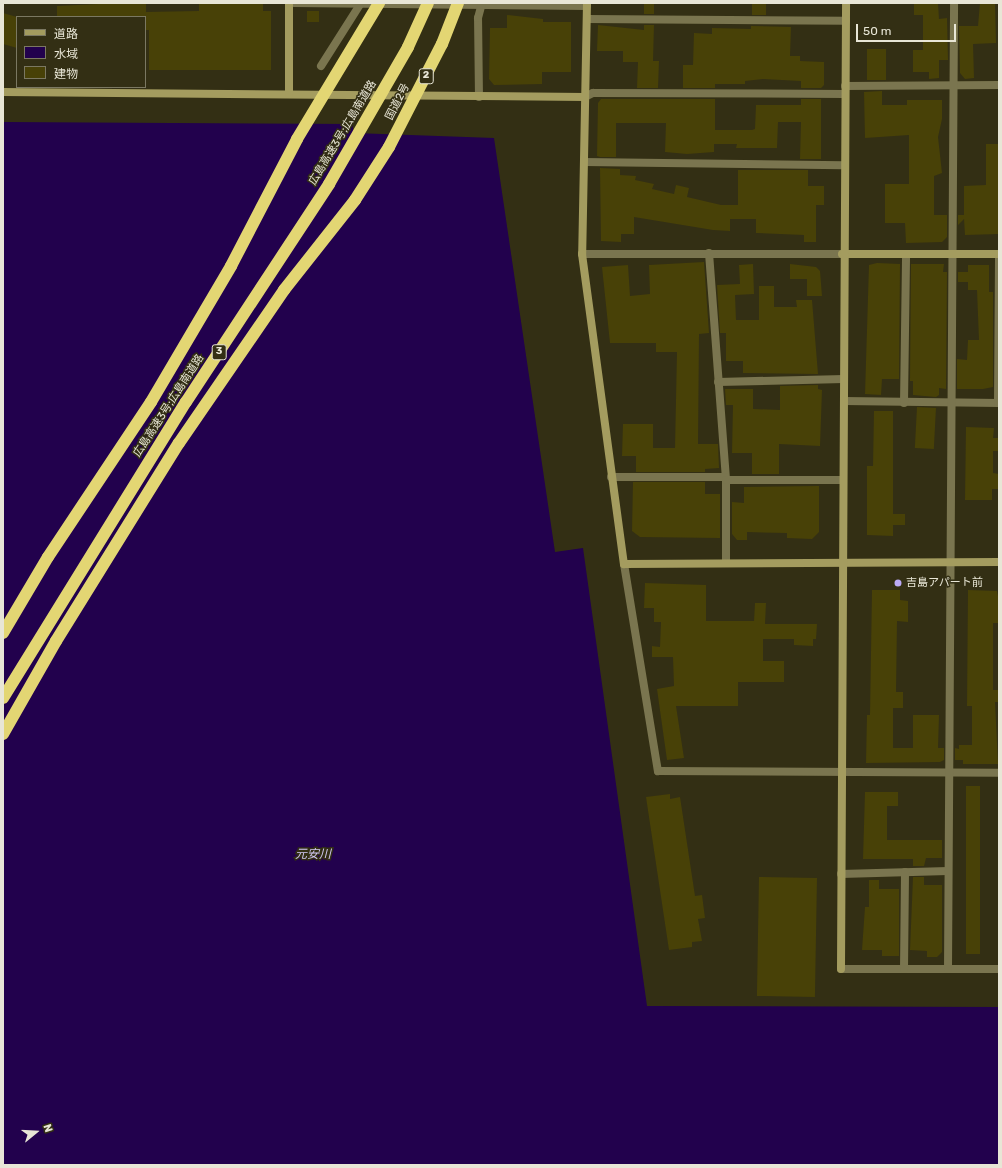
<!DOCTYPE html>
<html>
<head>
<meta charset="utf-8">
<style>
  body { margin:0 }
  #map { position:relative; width:1002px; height:1168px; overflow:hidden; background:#332f14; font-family:Rubik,"Noto Sans JP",sans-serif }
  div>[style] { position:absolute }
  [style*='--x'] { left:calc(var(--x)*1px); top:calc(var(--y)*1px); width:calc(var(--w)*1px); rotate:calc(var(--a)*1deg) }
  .water>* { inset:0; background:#22014d }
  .building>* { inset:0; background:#484107; transform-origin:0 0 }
  .street>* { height:8px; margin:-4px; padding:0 4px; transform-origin:4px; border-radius:4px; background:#7a754f }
  .secondary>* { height:8px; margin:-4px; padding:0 4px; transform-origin:4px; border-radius:4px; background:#a49c5f }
  .highway>* { height:12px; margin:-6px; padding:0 6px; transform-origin:6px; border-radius:6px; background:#e3d673 }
  .dots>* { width:11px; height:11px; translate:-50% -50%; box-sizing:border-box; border:2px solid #332f14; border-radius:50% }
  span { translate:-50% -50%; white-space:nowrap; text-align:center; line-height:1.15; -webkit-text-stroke:3px #332f14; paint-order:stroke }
  .shield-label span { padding:1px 3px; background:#332f14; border:1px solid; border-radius:3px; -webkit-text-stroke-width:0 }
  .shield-label { font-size:10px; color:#e8e6d6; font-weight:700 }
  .street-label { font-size:11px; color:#e8e6d6 }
  .poi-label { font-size:11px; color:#e8e6d6 }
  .left { translate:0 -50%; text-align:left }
  .water-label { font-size:12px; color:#d1c8f4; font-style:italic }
  .frame { position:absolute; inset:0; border:4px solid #e8e6d6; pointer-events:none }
  .legend { position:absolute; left:16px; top:16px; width:130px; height:72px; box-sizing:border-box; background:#332f14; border:1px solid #7b7862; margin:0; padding:5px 7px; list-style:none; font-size:12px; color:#e8e6d6 }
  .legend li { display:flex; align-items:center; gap:8px; height:20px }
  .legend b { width:20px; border:1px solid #7b7862 }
  .north { position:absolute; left:16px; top:1112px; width:40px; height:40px; -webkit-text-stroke:3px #332f14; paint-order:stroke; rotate:72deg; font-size:11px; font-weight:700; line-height:16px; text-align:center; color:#e8e6d6 }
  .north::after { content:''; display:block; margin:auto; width:14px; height:18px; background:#e8e6d6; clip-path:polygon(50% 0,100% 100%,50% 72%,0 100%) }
  .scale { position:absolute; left:856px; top:24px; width:100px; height:18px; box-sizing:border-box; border:2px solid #e8e6d6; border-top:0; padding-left:5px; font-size:12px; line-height:14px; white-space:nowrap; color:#e8e6d6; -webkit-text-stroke:3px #332f14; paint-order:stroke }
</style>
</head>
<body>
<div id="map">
  <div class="water">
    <div style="clip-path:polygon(3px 122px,352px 124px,354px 133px,494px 138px,555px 552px,583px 548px,647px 1006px,999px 1007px,999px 1165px,3px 1165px)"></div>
  </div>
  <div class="building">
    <div style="clip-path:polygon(119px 3px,146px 3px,146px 12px,199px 11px,199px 3px,263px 3px,263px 11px,271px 11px,271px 70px,149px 70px,149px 30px,145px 30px,145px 17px,57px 17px,57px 6px)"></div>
    <div style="left:644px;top:3px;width:10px;height:11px"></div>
    <div style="left:752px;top:3px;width:14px;height:12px"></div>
    <div style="clip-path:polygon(914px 3px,938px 3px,939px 19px,947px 18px,948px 60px,939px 60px,939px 78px,929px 79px,929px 72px,913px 72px,913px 50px,923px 50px,923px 15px,914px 15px)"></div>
    <div style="clip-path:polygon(980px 3px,995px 3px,996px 43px,973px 44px,974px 78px,965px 79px,960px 73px,959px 26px,978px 26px)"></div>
    <div style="left:307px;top:11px;width:12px;height:11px"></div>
    <div style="clip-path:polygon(3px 13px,17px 17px,17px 48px,3px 44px)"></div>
    <div style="clip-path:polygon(507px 15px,543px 19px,543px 22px,571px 22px,571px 72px,542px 72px,542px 84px,494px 85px,489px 79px,490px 28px,507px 28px)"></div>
    <div style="clip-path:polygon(598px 25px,644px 30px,644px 25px,654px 25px,653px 61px,659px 61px,658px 88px,637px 88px,638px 62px,623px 62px,623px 51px,597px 51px)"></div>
    <div style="clip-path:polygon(751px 26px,791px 27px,790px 56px,800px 56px,800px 61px,824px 62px,824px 85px,821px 88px,801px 88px,801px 81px,763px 79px,745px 81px,745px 84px,715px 84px,715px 88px,683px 88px,683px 65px,693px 65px,694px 33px,712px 34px,712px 28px,751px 29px)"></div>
    <div style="left:867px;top:49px;width:19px;height:31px"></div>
    <div style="clip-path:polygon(882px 91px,882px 105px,907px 105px,907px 100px,942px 100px,942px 119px,938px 137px,942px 173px,934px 176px,934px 215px,947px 215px,947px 237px,942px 242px,906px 243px,905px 223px,885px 223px,885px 184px,909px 184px,909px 135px,865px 138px,864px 92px)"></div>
    <div style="clip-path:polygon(601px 99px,715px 99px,715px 130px,752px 130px,755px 129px,756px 105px,801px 105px,801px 99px,821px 99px,821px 159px,800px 159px,801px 122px,778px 122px,777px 148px,736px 148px,737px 144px,714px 144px,714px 152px,687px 154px,665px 152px,666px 123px,616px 123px,616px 157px,600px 157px,597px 156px,598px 103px)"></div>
    <div style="clip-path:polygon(986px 144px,999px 144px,999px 234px,965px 235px,964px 219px,958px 225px,958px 215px,964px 215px,964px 186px,986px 185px)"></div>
    <div style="clip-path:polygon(600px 168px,620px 169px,620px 175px,636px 176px,635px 180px,654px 184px,652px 189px,674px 194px,676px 185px,689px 188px,687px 197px,721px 205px,738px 205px,738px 170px,808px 170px,808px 186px,824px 186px,824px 205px,816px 205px,816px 242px,804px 242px,804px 235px,756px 233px,756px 219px,730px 219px,730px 231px,713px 230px,634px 217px,634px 234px,621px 234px,621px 242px,601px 241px)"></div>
    <div style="clip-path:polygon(704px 262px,709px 333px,699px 334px,698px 444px,718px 444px,719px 468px,705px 469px,705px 472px,636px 472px,636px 456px,622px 456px,623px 424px,653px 424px,653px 448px,675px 448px,677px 352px,656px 352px,656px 343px,610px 343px,602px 267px,628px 265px,630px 296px,650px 294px,649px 265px)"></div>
    <div style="clip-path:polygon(877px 263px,900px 264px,899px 379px,882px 379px,881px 395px,865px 394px,869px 265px)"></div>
    <div style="clip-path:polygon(753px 264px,754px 294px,735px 295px,736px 320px,759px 320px,759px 286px,774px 286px,774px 307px,797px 307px,796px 300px,812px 300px,818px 374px,743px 373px,743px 361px,726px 361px,726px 333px,720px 333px,717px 285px,740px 284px,739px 265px)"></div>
    <div style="clip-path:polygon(790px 264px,816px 267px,820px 271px,822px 296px,807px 296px,807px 279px,790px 279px)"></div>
    <div style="clip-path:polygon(911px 264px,944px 264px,943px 272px,947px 272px,946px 389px,939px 388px,939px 395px,936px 397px,913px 395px,913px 381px,910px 381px)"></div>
    <div style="clip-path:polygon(968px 265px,989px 265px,989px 292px,993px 292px,993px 387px,983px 389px,957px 389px,957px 359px,967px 360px,968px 340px,979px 340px,977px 290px,968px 290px,968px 282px,958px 282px,958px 272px,968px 272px)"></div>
    <div style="clip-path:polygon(818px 385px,818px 389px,822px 390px,820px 446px,779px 444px,779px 474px,752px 474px,752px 453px,732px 453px,733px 405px,726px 405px,725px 389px,753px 389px,753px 409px,780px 410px,780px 386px)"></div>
    <div style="left:917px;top:407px;width:19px;height:41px;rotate:3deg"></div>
    <div style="clip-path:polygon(874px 411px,893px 411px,893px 514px,905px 514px,905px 525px,893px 525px,893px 536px,867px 535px,867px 466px,873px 466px)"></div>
    <div style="clip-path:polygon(966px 427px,994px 428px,993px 438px,999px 438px,999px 451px,993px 451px,993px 473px,999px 474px,999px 489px,992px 489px,992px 500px,965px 500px)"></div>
    <div style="clip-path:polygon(633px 482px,705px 482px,705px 494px,720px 494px,720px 538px,640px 537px,632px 531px)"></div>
    <div style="clip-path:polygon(819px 486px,819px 532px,812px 539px,787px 538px,787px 533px,747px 532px,747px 540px,737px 540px,732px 534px,732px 502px,744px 503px,744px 487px)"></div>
    <div style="clip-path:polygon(645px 583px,706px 585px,706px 621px,754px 621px,755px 603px,766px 603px,765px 624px,817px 624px,816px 639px,813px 639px,813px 646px,794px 645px,794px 639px,763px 639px,763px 661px,784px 661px,784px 682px,738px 682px,738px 706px,676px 706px,684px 758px,667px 760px,657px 689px,674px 686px,673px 657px,652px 657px,652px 646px,660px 647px,661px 622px,654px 622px,654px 608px,644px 608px)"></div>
    <div style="clip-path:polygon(872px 590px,900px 590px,900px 600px,908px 601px,908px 622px,897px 621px,896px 692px,903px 692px,903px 708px,893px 708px,893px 748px,913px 748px,913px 715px,939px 715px,938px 748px,944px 748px,944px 760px,940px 762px,866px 763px,867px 715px,870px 715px)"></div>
    <div style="clip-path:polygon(968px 590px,997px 591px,999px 601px,999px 623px,993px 623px,993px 690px,999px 690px,999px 702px,995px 702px,998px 764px,963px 764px,963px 760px,955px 760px,955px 748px,959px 749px,959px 745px,972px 745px,972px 706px,967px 706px)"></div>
    <div style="left:966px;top:786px;width:14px;height:168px"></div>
    <div style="clip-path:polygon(865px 792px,898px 792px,898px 806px,887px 806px,887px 840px,942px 840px,942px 858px,926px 858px,924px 866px,913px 866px,913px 859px,863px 859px)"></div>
    <div style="clip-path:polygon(670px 794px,670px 799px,680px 797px,695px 896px,702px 895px,705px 918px,698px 919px,702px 941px,692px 942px,692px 947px,669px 950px,646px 797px)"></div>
    <div style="left:759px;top:877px;width:58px;height:119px;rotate:1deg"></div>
    <div style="clip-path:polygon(913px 877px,924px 877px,924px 885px,942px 885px,942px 952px,937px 957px,927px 957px,927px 951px,910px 950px)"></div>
    <div style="clip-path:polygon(869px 880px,879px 880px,879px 889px,899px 889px,899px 956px,882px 956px,882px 950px,862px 950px,865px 907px,869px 907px)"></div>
  </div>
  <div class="street">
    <div style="--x:294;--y:3;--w:293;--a:0.6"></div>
    <div style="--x:587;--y:19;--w:259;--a:0.4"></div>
    <div style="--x:321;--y:66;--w:75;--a:-57.6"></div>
    <div style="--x:845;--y:86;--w:154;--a:-0.4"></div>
    <div style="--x:479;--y:97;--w:79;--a:-90.7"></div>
    <div style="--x:478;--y:18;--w:16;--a:-75"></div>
    <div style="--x:585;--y:97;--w:9;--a:-27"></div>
    <div style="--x:593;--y:93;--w:252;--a:0.2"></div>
    <div style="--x:584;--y:162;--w:260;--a:0.7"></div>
    <div style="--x:709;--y:253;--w:228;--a:85.7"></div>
    <div style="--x:726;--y:480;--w:81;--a:90"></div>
    <div style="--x:582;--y:254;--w:260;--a:0"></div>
    <div style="--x:718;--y:382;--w:126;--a:-1.4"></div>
    <div style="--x:844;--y:401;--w:155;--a:0.7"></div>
    <div style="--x:904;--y:403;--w:149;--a:-89.2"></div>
    <div style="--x:998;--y:403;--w:149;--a:-89.6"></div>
    <div style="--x:611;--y:477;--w:114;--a:0"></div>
    <div style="--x:726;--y:480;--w:117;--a:0"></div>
    <div style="--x:624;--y:564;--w:210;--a:80.7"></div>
    <div style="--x:658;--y:771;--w:341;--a:0.3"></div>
    <div style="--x:841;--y:874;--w:107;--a:-1.6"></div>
    <div style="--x:841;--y:969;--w:158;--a:0"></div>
    <div style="--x:904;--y:969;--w:97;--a:-89.4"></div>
    <div style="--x:948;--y:969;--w:966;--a:-89.64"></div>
  </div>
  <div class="secondary">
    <div style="--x:587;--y:3;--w:251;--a:91.1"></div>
    <div style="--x:582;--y:254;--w:313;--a:82.3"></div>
    <div style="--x:624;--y:564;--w:375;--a:-0.3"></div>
    <div style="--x:3;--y:92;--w:582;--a:0.49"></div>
    <div style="--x:289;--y:94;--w:91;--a:-90"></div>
    <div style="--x:842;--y:254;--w:157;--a:0"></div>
    <div style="--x:841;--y:969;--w:966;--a:-89.7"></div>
  </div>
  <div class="highway">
    <div style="--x:3;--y:633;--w:88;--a:-59.4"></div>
    <div style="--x:48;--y:557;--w:186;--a:-56.4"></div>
    <div style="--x:151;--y:402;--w:158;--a:-59.5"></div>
    <div style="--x:231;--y:266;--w:143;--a:-62.5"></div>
    <div style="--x:297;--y:139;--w:159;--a:-58.9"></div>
    <div style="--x:3;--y:698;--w:348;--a:-58.3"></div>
    <div style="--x:186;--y:402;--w:261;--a:-56.7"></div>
    <div style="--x:329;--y:184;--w:158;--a:-60"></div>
    <div style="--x:408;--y:47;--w:48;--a:-65.6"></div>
    <div style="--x:3;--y:734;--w:107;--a:-60.3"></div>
    <div style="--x:56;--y:641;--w:233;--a:-58.2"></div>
    <div style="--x:179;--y:443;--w:186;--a:-55.5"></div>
    <div style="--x:284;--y:290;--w:115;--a:-51.7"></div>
    <div style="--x:355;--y:200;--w:63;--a:-57.3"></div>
    <div style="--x:389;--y:147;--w:116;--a:-62.8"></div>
    <div style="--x:442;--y:44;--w:44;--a:-68.7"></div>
  </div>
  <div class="dots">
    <div style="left:898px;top:583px;background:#bbaaf6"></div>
  </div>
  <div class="shield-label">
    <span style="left:426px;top:76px">2</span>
    <span style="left:219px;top:352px">3</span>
  </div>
  <div class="street-label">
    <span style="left:398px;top:102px;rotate:-63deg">国道2号</span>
    <span style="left:343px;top:133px;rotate:-59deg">広島高速3号;広島南道路</span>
    <span style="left:169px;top:406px;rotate:-57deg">広島高速3号;広島南道路</span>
  </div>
  <div class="poi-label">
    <span class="left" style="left:906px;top:583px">吉島アパート前</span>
  </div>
  <div class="water-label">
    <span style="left:313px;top:855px">元安川</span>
  </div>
  <div class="frame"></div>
  <ul class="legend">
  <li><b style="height:5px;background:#a49c5f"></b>道路</li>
  <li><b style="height:11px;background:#22014d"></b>水域</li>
  <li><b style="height:11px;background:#484107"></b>建物</li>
  </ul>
  <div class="north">N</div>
  <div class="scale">50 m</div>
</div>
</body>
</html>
